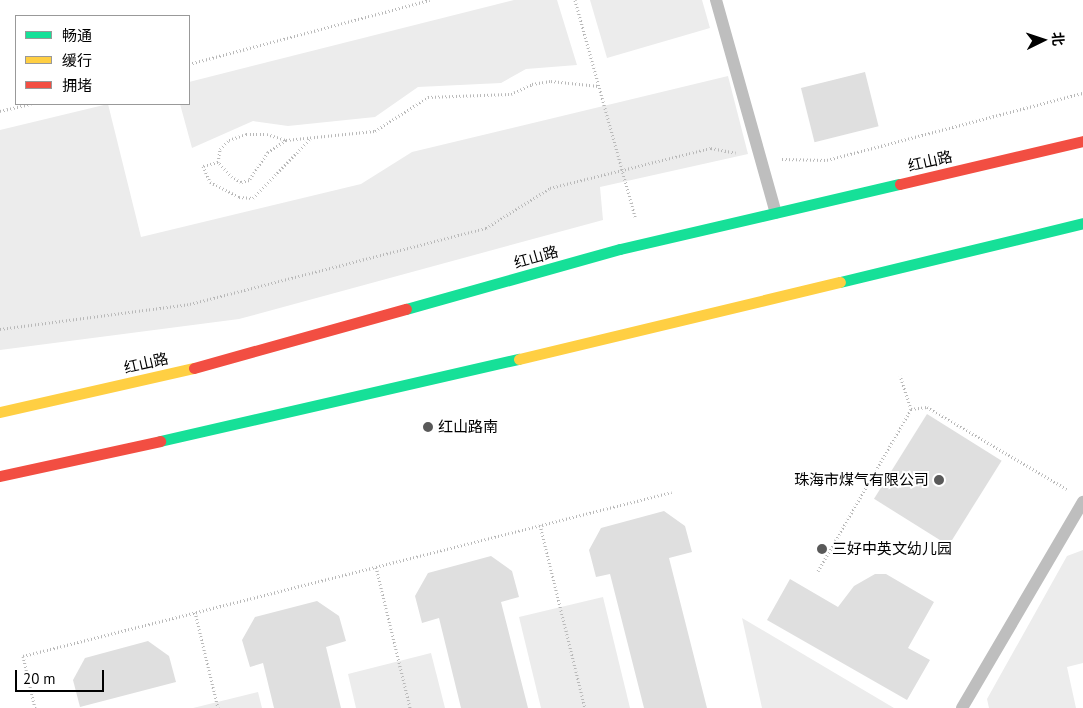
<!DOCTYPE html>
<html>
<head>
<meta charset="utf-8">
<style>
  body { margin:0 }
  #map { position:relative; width:1083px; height:708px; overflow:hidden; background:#fff; font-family:"PT Sans","Noto Sans SC",sans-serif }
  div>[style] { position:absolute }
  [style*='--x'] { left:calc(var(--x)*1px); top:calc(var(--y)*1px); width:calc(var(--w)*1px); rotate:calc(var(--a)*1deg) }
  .green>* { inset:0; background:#ececec }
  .building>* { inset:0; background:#dfdfdf; transform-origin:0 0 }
  .path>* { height:3px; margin-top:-1.5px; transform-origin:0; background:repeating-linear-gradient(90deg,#b9b9b9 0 1px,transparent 0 3.5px) }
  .lane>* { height:12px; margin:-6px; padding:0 6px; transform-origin:6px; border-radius:6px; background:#bebebe }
  .fast>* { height:11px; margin:-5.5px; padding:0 5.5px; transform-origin:5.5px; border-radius:5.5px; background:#16e098 }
  .slow>* { height:11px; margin:-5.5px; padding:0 5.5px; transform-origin:5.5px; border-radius:5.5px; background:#ffcf43 }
  .jam>* { height:11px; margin:-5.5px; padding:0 5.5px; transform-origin:5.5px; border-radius:5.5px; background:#f24e42 }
  .dots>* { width:14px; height:14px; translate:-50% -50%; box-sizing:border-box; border:2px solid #fff; border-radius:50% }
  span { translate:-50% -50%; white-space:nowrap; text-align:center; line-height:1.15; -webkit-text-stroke:4px #fff; paint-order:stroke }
  .street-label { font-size:15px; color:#000 }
  .poi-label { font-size:15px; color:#000 }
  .left { translate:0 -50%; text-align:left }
  .right { translate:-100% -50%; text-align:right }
  .legend { position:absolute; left:15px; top:15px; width:175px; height:90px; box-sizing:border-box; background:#fff; border:1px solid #999; margin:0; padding:6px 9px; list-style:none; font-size:15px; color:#000 }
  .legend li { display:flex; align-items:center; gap:10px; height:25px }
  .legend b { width:25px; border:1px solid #999 }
  .north { position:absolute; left:1018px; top:15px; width:50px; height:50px; -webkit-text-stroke:4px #fff; paint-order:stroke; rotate:86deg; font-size:14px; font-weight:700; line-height:20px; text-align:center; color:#000 }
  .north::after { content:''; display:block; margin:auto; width:18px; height:22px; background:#000; clip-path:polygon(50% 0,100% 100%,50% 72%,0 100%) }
  .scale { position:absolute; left:15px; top:670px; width:89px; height:22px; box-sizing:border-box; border:2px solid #000; border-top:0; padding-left:6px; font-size:15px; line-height:18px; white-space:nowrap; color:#000; -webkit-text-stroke:4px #fff; paint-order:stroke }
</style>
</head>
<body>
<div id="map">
  <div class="green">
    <div style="clip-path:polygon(514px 0,557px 0,577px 65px,526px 69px,501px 83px,418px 87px,375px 117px,288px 126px,253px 121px,192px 148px,180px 104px,189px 104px,189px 82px)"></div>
    <div style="clip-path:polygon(590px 0,702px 0,710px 28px,607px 58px)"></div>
    <div style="clip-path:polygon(728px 76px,748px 154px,600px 187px,603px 220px,239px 319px,0 350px,0 130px,108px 104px,141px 237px,361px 184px,412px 152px)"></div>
    <div style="clip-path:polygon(1083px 550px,1083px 663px,1067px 667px,1076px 708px,989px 708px,987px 699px,1067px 556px)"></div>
    <div style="clip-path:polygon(603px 597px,630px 708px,541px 708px,519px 617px)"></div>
    <div style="clip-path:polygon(742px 618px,894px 708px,762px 708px)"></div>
    <div style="clip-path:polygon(431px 653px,445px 708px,356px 708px,348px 674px)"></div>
    <div style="clip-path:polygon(258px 692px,262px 708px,193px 708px)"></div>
  </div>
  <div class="building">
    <div style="left:865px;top:72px;width:56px;height:66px;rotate:76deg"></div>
    <div style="left:927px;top:414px;width:88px;height:100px;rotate:32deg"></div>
    <div style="clip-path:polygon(664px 511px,685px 526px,692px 552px,669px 558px,707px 708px,644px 708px,610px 574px,596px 577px,589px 550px,601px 528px)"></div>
    <div style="clip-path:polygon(491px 556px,512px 571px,519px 597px,501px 602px,528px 708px,461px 708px,439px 618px,422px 623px,415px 596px,428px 573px)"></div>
    <div style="clip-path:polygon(875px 574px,886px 574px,934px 602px,908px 648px,930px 660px,907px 700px,767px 620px,790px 579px,838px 607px,854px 586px)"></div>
    <div style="clip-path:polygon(317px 601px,339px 616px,346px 641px,326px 647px,341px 708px,274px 708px,263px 663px,250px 667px,242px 640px,255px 617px)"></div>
    <div style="clip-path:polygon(148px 641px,169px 656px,176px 682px,80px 707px,73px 680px,85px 658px)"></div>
  </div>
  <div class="path">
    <div style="--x:575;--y:0;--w:225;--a:74.5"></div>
    <div style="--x:189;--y:64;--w:249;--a:-14.9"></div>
    <div style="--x:0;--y:111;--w:32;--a:-13"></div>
    <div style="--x:286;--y:140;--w:22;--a:146"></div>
    <div style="--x:268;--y:152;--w:34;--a:124"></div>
    <div style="--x:249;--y:180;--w:8;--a:166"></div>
    <div style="--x:241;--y:182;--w:10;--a:-151"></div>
    <div style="--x:232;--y:177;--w:21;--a:-133"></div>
    <div style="--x:218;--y:162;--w:13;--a:-81"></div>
    <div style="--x:220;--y:149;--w:13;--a:-45"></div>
    <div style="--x:229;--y:140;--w:18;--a:-19"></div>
    <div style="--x:246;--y:134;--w:21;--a:0"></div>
    <div style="--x:267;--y:134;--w:20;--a:18"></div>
    <div style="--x:286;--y:140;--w:89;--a:-5.8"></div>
    <div style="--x:375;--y:131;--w:63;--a:-32.7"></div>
    <div style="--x:428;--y:97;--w:83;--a:-2.1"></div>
    <div style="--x:511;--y:94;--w:23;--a:-25"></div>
    <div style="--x:532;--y:84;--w:19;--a:-9"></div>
    <div style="--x:551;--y:81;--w:48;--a:5.9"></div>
    <div style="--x:782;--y:159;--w:45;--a:1.3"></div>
    <div style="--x:827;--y:160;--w:265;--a:-14.7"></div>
    <div style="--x:218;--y:162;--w:16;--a:165"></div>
    <div style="--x:203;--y:166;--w:17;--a:66"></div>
    <div style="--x:210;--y:182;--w:33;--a:27"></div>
    <div style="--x:239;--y:197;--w:14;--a:4"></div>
    <div style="--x:253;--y:198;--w:83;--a:-46"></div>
    <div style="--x:0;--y:329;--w:192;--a:-7.5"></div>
    <div style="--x:190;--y:304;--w:306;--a:-14.4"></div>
    <div style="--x:486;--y:228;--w:75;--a:-32"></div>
    <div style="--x:550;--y:188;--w:166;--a:-14"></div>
    <div style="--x:711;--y:148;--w:25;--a:11"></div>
    <div style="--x:911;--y:409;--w:16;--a:-7"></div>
    <div style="--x:927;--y:407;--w:162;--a:30.4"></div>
    <div style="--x:540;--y:525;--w:188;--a:76.2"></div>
    <div style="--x:376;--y:567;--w:145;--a:76.4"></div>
    <div style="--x:818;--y:571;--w:187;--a:-60.1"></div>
    <div style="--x:911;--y:409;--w:35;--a:-108"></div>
    <div style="--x:195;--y:612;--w:99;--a:76.5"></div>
    <div style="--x:35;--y:708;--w:53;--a:-103"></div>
    <div style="--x:23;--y:656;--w:669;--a:-14.18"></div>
  </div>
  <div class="lane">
    <div style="--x:716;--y:0;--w:221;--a:74.3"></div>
    <div style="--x:962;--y:708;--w:239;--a:-59.6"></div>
  </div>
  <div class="fast">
    <div style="--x:840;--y:282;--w:250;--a:-13.6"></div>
    <div style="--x:406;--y:309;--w:222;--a:-15.7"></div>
    <div style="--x:620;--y:249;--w:287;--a:-13.1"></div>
    <div style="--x:160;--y:441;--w:368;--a:-12.9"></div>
  </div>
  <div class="slow">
    <div style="--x:519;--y:359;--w:330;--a:-13.5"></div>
    <div style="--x:0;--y:412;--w:199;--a:-12.8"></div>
  </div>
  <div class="jam">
    <div style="--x:900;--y:184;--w:188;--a:-13.2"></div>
    <div style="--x:194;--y:368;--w:220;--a:-15.6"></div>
    <div style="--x:0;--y:476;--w:164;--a:-12.3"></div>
  </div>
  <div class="dots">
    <div style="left:428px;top:427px;background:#595959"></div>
    <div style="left:939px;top:480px;background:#595959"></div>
    <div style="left:822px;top:549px;background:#595959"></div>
  </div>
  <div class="street-label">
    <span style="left:930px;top:161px;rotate:-13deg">红山路</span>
    <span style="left:536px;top:257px;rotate:-16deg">红山路</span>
    <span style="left:146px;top:363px;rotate:-13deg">红山路</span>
  </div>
  <div class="poi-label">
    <span class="left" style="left:438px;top:427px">红山路南</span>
    <span class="right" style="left:929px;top:480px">珠海市煤气有限公司</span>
    <span class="left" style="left:832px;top:549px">三好中英文幼儿园</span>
  </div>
  <ul class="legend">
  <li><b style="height:6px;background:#16e098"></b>畅通</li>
  <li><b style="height:6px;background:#ffcf43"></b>缓行</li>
  <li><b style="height:6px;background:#f24e42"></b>拥堵</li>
  </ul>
  <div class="north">北</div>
  <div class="scale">20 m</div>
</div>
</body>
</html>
